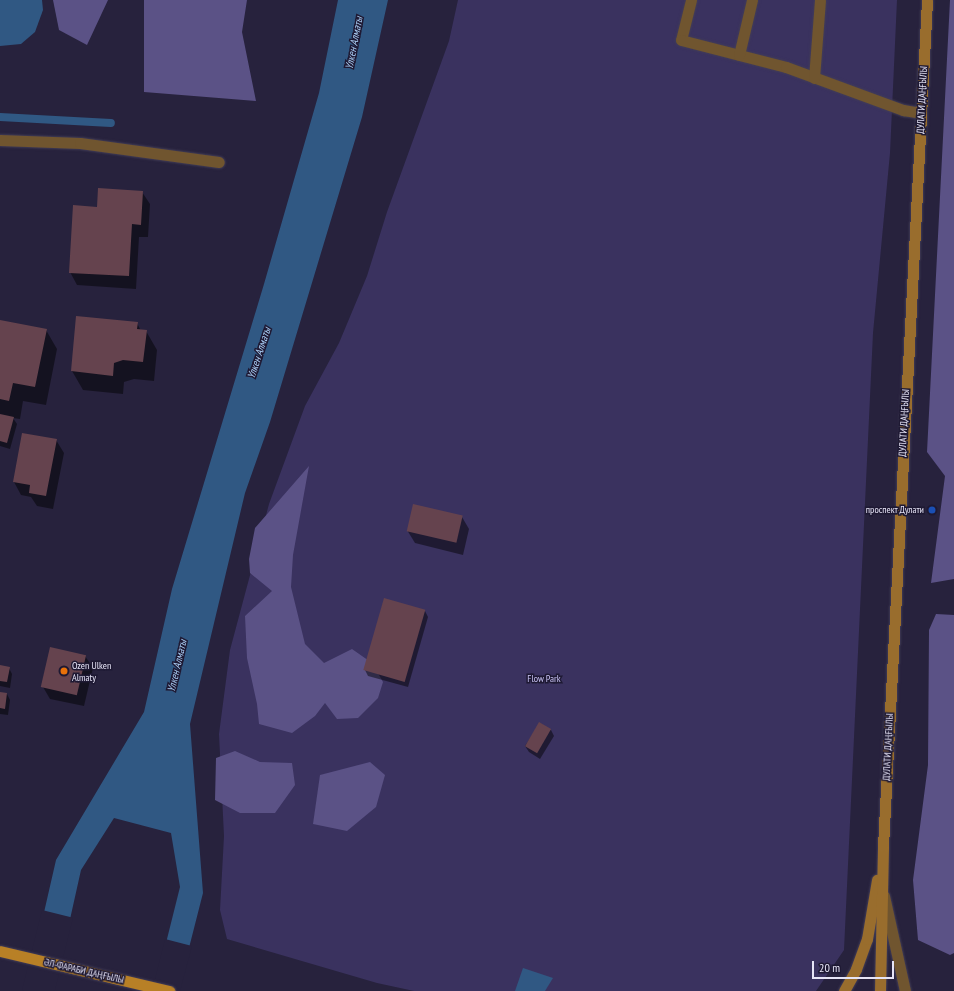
<!DOCTYPE html>
<html>
<head>
<meta charset="utf-8">
<style>
  body { margin:0 }
  #map { position:relative; width:954px; height:991px; overflow:hidden; background:#27223d; font-family:"PT Sans Narrow",sans-serif }
  div>[style] { position:absolute }
  [style*='--x'] { left:calc(var(--x)*1px); top:calc(var(--y)*1px); width:calc(var(--w)*1px); rotate:calc(var(--a)*1deg) }
  .green>* { inset:0; background:#3a325f }
  .forest>* { inset:0; background:#5b5286 }
  .water>* { inset:0; background:#305883 }
  .pier>* { inset:0; background:#27223d; transform-origin:0 0 }
  .shadow>* { inset:0; background:#0007 }
  .stream>* { height:8px; margin:-4px; padding:0 4px; transform-origin:4px; border-radius:4px; background:#305883 }
  .building>* { inset:0; background:#65434e; transform-origin:0 0 }
  .roads { filter:drop-shadow(0 0 1px #423d57) drop-shadow(0 0 1px #423d57) }
  .service>* { height:11px; margin:-5.5px; padding:0 5.5px; transform-origin:5.5px; border-radius:5.5px; background:#70552f }
  .minor>* { height:11px; margin:-5.5px; padding:0 5.5px; transform-origin:5.5px; border-radius:5.5px; background:#70552f }
  .tertiary>* { height:11px; margin:-5.5px; padding:0 5.5px; transform-origin:5.5px; border-radius:5.5px; background:#70552f }
  .secondary>* { height:11px; margin:-5.5px; padding:0 5.5px; transform-origin:5.5px; border-radius:5.5px; background:#996d2d }
  .primary>* { height:11px; margin:-5.5px; padding:0 5.5px; transform-origin:5.5px; border-radius:5.5px; background:#b88026 }
  .dots>* { width:11px; height:11px; translate:-50% -50%; box-sizing:border-box; border:2px solid #1e1933; border-radius:50% }
  span { translate:-50% -50%; white-space:nowrap; text-align:center; line-height:1.15; -webkit-text-stroke:3px #1e1933; paint-order:stroke }
  .street-label { font-size:10px; color:#e6e4f6 }
  .poi-label { font-size:10px; color:#e6e4f6 }
  .right { translate:-100% -50%; text-align:right }
  .left { translate:0 -50%; text-align:left }
  .park-label { font-size:10px; color:#c9c3f4 }
  .water-label { font-size:11px; color:#abcff6; font-style:italic }
  .scale { position:absolute; left:812px; top:961px; width:82px; height:18px; box-sizing:border-box; border:2px solid #e6e4f6; border-top:0; padding-left:5px; font-size:12px; line-height:14px; white-space:nowrap; color:#e6e4f6; -webkit-text-stroke:3px #1e1933; paint-order:stroke }
</style>
</head>
<body>
<div id="map">
  <div class="green">
    <div style="clip-path:polygon(458px 0,897px 0,890px 153px,873px 333px,844px 950px,816px 991px,414px 991px,377px 983px,227px 939px,220px 910px,224px 836px,219px 734px,230px 650px,269px 504px,305px 406px,339px 343px,367px 276px,387px 212px,449px 41px)"></div>
  </div>
  <div class="forest">
    <div style="clip-path:polygon(53px 0,108px 0,87px 45px,59px 30px)"></div>
    <div style="clip-path:polygon(144px 0,247px 0,242px 32px,256px 101px,144px 92px)"></div>
    <div style="clip-path:polygon(950px 0,954px 0,954px 579px,931px 583px,945px 476px,927px 452px)"></div>
    <div style="clip-path:polygon(309px 466px,293px 555px,291px 587px,305px 644px,324px 663px,352px 649px,372px 663px,383px 682px,378px 698px,358px 718px,337px 719px,325px 703px,315px 716px,292px 733px,259px 724px,257px 704px,247px 658px,245px 616px,272px 591px,250px 573px,249px 559px,255px 528px)"></div>
    <div style="clip-path:polygon(936px 614px,954px 615px,954px 953px,950px 955px,918px 940px,913px 880px,928px 765px,929px 630px)"></div>
    <div style="clip-path:polygon(235px 751px,260px 762px,292px 763px,295px 785px,275px 813px,240px 813px,215px 800px,216px 758px)"></div>
    <div style="clip-path:polygon(370px 762px,385px 775px,376px 807px,347px 831px,313px 824px,320px 775px)"></div>
  </div>
  <div class="water">
    <div style="clip-path:polygon(0 0,42px 0,43px 10px,35px 32px,21px 44px,0 46px)"></div>
    <div style="clip-path:polygon(338px 0,388px 0,362px 117px,270px 422px,245px 493px,190px 724px,203px 893px,178px 991px,154px 991px,180px 887px,171px 833px,114px 818px,81px 870px,54px 991px,26px 991px,56px 860px,144px 712px,172px 589px,264px 284px,319px 93px)"></div>
    <div style="clip-path:polygon(523px 968px,553px 978px,545px 991px,515px 991px)"></div>
  </div>
  <div class="pier">
    <div style="left:42px;top:910px;width:32px;height:83px;rotate:14deg"></div>
    <div style="clip-path:polygon(165px 939px,192px 946px,180px 991px,152px 991px)"></div>
  </div>
  <div class="shadow">
    <div style="clip-path:polygon(142px 192px,150px 204px,148px 237px,139px 237px,136px 289px,77px 285px,70px 272px)"></div>
    <div style="clip-path:polygon(77px 317px,137px 323px,141px 331px,146px 331px,157px 350px,154px 381px,134px 379px,124px 382px,123px 394px,83px 390px,72px 371px)"></div>
    <div style="clip-path:polygon(0 321px,46px 330px,57px 349px,46px 405px,23px 401px,20px 419px,13px 418px,17px 424px,10px 449px,0 446px)"></div>
    <div style="clip-path:polygon(56px 440px,64px 453px,53px 509px,37px 506px,31px 497px,21px 495px,14px 482px)"></div>
    <div style="clip-path:polygon(462px 517px,469px 529px,463px 555px,415px 543px,407px 530px)"></div>
    <div style="clip-path:polygon(384px 600px,425px 611px,428px 617px,408px 687px,368px 676px,365px 670px)"></div>
    <div style="clip-path:polygon(85px 656px,93px 668px,84px 706px,50px 699px,43px 687px)"></div>
    <div style="clip-path:polygon(0 666px,9px 668px,12px 674px,10px 688px,0 686px)"></div>
    <div style="clip-path:polygon(0 693px,7px 694px,10px 700px,8px 715px,0 714px)"></div>
    <div style="clip-path:polygon(540px 723px,551px 730px,554px 736px,540px 759px,529px 752px,525px 746px)"></div>
  </div>
  <div class="stream">
    <div style="--x:0;--y:117;--w:111;--a:3.1"></div>
  </div>
  <div class="building">
    <div style="clip-path:polygon(98px 188px,143px 191px,141px 225px,132px 224px,129px 276px,69px 273px,73px 205px,97px 207px)"></div>
    <div style="clip-path:polygon(76px 316px,138px 322px,137px 329px,147px 330px,143px 362px,123px 360px,114px 363px,113px 376px,71px 371px)"></div>
    <div style="clip-path:polygon(0 320px,47px 329px,35px 387px,13px 383px,9px 401px,0 399px)"></div>
    <div style="clip-path:polygon(0 414px,14px 417px,7px 443px,0 441px)"></div>
    <div style="clip-path:polygon(22px 433px,57px 439px,46px 496px,29px 493px,30px 485px,13px 482px)"></div>
    <div style="left:413px;top:504px;width:51px;height:28px;rotate:13deg"></div>
    <div style="left:384px;top:598px;width:43px;height:75px;rotate:16deg"></div>
    <div style="left:50px;top:647px;width:37px;height:41px;rotate:13deg"></div>
    <div style="clip-path:polygon(0 665px,10px 667px,7px 682px,0 681px)"></div>
    <div style="clip-path:polygon(0 692px,7px 693px,5px 709px,0 708px)"></div>
    <div style="left:539px;top:722px;width:14px;height:28px;rotate:30deg"></div>
  </div>
  <div class="roads">
    <div class="service">
      <div style="--x:691;--y:0;--w:41;--a:104"></div>
      <div style="--x:681;--y:40;--w:108;--a:14.4"></div>
      <div style="--x:786;--y:67;--w:125;--a:20.2"></div>
      <div style="--x:903;--y:110;--w:18;--a:9"></div>
      <div style="--x:739;--y:55;--w:57;--a:-76.7"></div>
      <div style="--x:814;--y:78;--w:78;--a:-85.6"></div>
    </div>
    <div class="minor">
      <div style="--x:0;--y:140;--w:80;--a:2.1"></div>
      <div style="--x:80;--y:143;--w:140;--a:7.8"></div>
    </div>
    <div class="tertiary">
      <div style="--x:884;--y:896;--w:97;--a:77.5"></div>
    </div>
    <div class="secondary">
      <div style="--x:844;--y:991;--w:25;--a:-61"></div>
      <div style="--x:856;--y:969;--w:32;--a:-70"></div>
      <div style="--x:867;--y:939;--w:60;--a:-80.4"></div>
      <div style="--x:880;--y:991;--w:145;--a:-88.8"></div>
      <div style="--x:883;--y:846;--w:847;--a:-87.02"></div>
    </div>
    <div class="primary">
      <div style="--x:0;--y:951;--w:174;--a:13.3"></div>
    </div>
  </div>
  <div class="dots">
    <div style="left:932px;top:510px;background:#1a4fb4"></div>
    <div style="left:64px;top:671px;background:#e8710a"></div>
  </div>
  <div class="street-label">
    <span style="left:922px;top:100px;rotate:-87deg">ДУЛАТИ ДАҢҒЫЛЫ</span>
    <span style="left:904px;top:423px;rotate:-87deg">ДУЛАТИ ДАҢҒЫЛЫ</span>
    <span style="left:888px;top:747px;rotate:-87deg">ДУЛАТИ ДАҢҒЫЛЫ</span>
    <span style="left:84px;top:971px;rotate:13deg">ӘЛ-ФАРАБИ ДАҢҒЫЛЫ</span>
  </div>
  <div class="poi-label">
    <span class="right" style="left:924px;top:510px">проспект Дулати</span>
    <span class="left" style="left:72px;top:671px">Ozen Ulken<br>Almaty</span>
  </div>
  <div class="park-label">
    <span style="left:544px;top:679px">Flow Park</span>
  </div>
  <div class="water-label">
    <span style="left:354px;top:43px;rotate:-79deg">Үлкен Алматы</span>
    <span style="left:259px;top:353px;rotate:-72deg">Үлкен Алматы</span>
    <span style="left:177px;top:666px;rotate:-77deg">Үлкен Алматы</span>
  </div>
  <div class="scale">20 m</div>
</div>
</body>
</html>
